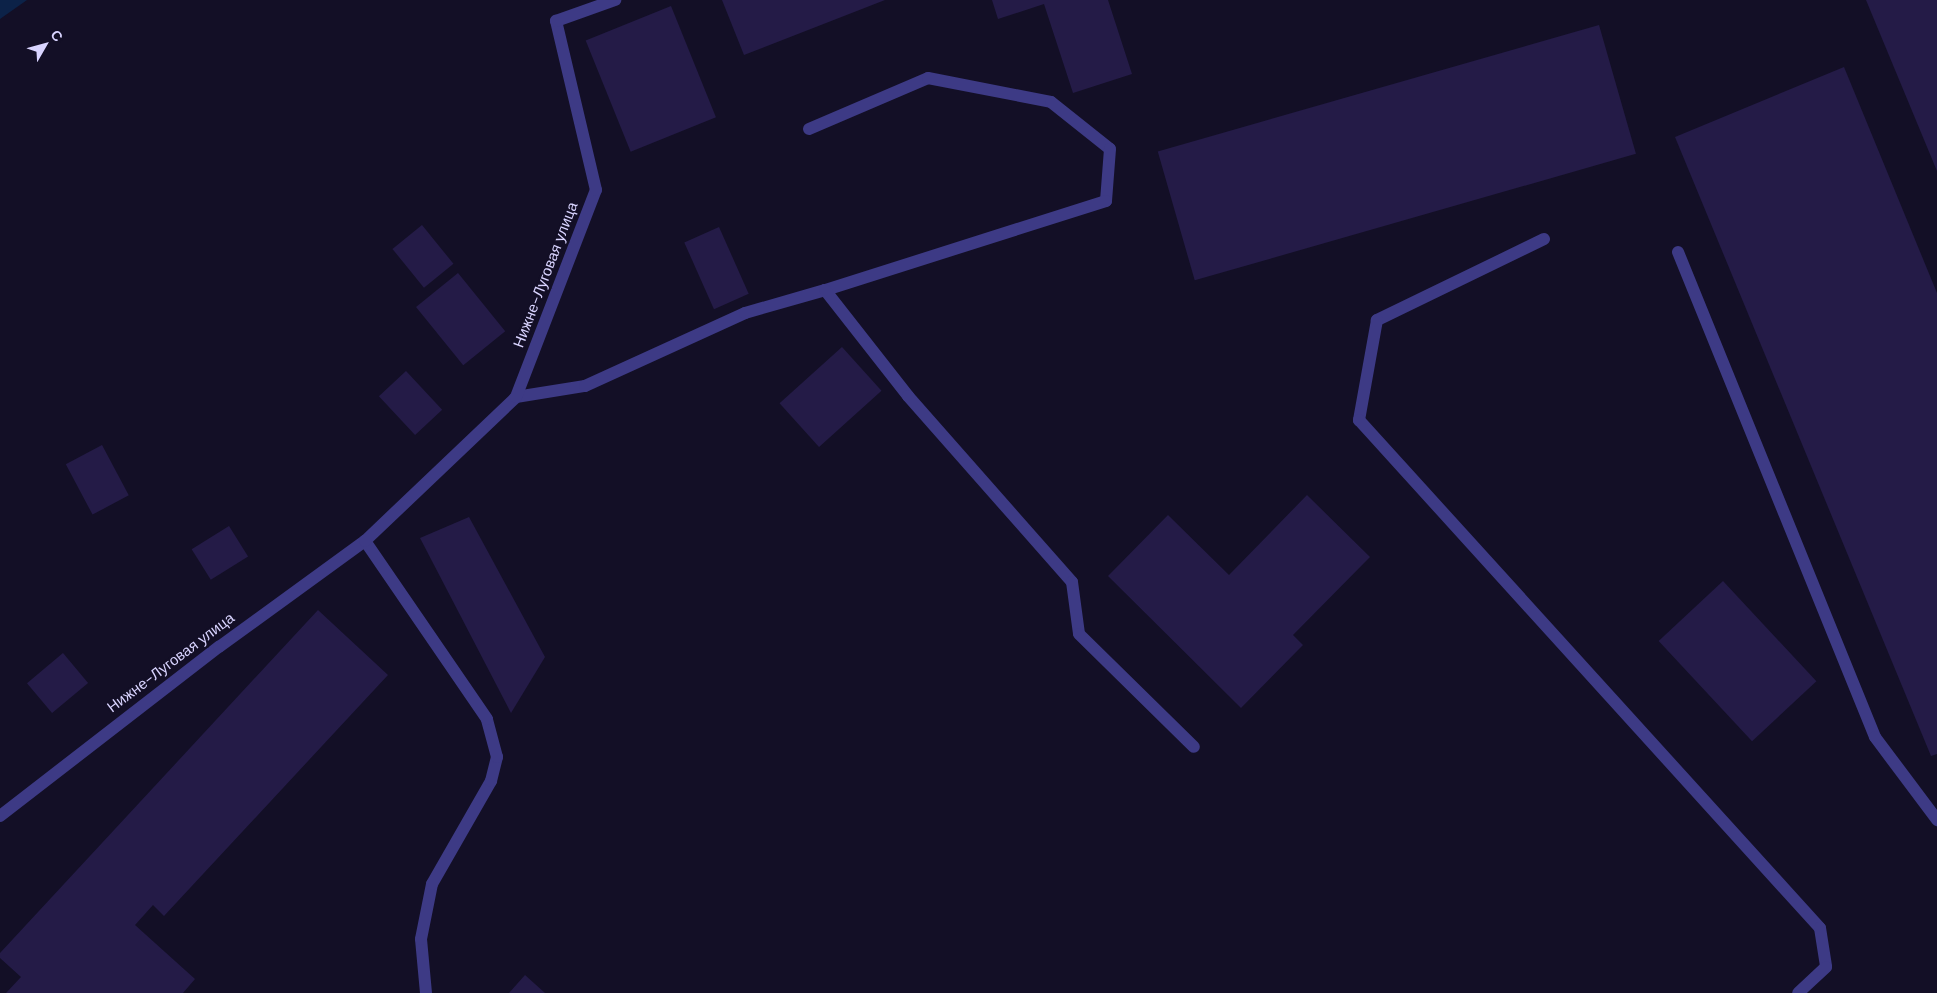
<!DOCTYPE html>
<html>
<head>
<meta charset="utf-8">
<style>
  body { margin:0 }
  #map { position:relative; width:1937px; height:993px; overflow:hidden; background:#130f26; font-family:"DM Sans",sans-serif }
  div>[style] { position:absolute }
  [style*='--x'] { left:calc(var(--x)*1px); top:calc(var(--y)*1px); width:calc(var(--w)*1px); rotate:calc(var(--a)*1deg) }
  .water>* { inset:0; background:#0c2248 }
  .building>* { inset:0; background:#241b47; transform-origin:0 0 }
  .service>* { height:12px; margin:-6px; padding:0 6px; transform-origin:6px; border-radius:6px; background:#3d3a85 }
  .minor>* { height:12px; margin:-6px; padding:0 6px; transform-origin:6px; border-radius:6px; background:#3d3a85 }
  span { translate:-50% -50%; white-space:nowrap; text-align:center; line-height:1.15; -webkit-text-stroke:4px #130f26; paint-order:stroke }
  .street-label { font-size:15px; color:#d9d4ff }
  .north { position:absolute; left:20px; top:20px; width:50px; height:50px; -webkit-text-stroke:4px #130f26; paint-order:stroke; rotate:52deg; font-size:14px; font-weight:700; line-height:20px; text-align:center; color:#d9d4ff }
  .north::after { content:''; display:block; margin:auto; width:18px; height:22px; background:#d9d4ff; clip-path:polygon(50% 0,100% 100%,50% 72%,0 100%) }
</style>
</head>
<body>
<div id="map">
  <div class="water">
    <div style="clip-path:polygon(0 0,27px 0,0 19px)"></div>
  </div>
  <div class="building">
    <div style="clip-path:polygon(722px 0,885px 0,744px 55px)"></div>
    <div style="clip-path:polygon(992px 0,1108px 0,1132px 74px,1073px 93px,1044px 4px,998px 19px)"></div>
    <div style="clip-path:polygon(1866px 0,1937px 0,1937px 171px)"></div>
    <div style="left:671px;top:6px;width:120px;height:92px;rotate:68deg"></div>
    <div style="left:1599px;top:25px;width:134px;height:459px;rotate:74deg"></div>
    <div style="clip-path:polygon(1844px 67px,1937px 293px,1937px 754px,1931px 756px,1675px 137px)"></div>
    <div style="left:422px;top:225px;width:50px;height:38px;rotate:51deg"></div>
    <div style="left:719px;top:227px;width:73px;height:38px;rotate:66deg"></div>
    <div style="left:458px;top:273px;width:75px;height:54px;rotate:51deg"></div>
    <div style="left:842px;top:347px;width:59px;height:84px;rotate:48deg"></div>
    <div style="left:406px;top:371px;width:53px;height:37px;rotate:47deg"></div>
    <div style="left:102px;top:445px;width:57px;height:41px;rotate:62deg"></div>
    <div style="clip-path:polygon(1307px 495px,1370px 557px,1293px 635px,1303px 645px,1241px 708px,1108px 576px,1168px 515px,1229px 575px)"></div>
    <div style="clip-path:polygon(469px 517px,545px 657px,511px 713px,420px 538px)"></div>
    <div style="left:229px;top:526px;width:36px;height:44px;rotate:58deg"></div>
    <div style="left:1723px;top:581px;width:137px;height:88px;rotate:47deg"></div>
    <div style="clip-path:polygon(318px 610px,388px 675px,164px 916px,153px 905px,135px 925px,195px 979px,183px 993px,6px 993px,21px 977px,0 958px,0 953px)"></div>
    <div style="left:63px;top:653px;width:39px;height:47px;rotate:50deg"></div>
    <div style="clip-path:polygon(525px 975px,545px 993px,509px 993px)"></div>
  </div>
  <div class="service">
    <div style="--x:809;--y:129;--w:129;--a:-23.2"></div>
    <div style="--x:928;--y:78;--w:125;--a:11"></div>
    <div style="--x:1051;--y:102;--w:75;--a:38.5"></div>
    <div style="--x:1110;--y:149;--w:52;--a:94.4"></div>
    <div style="--x:1106;--y:201;--w:295;--a:162.4"></div>
    <div style="--x:1544;--y:239;--w:186;--a:154.1"></div>
    <div style="--x:1377;--y:320;--w:102;--a:100.2"></div>
    <div style="--x:1359;--y:420;--w:686;--a:47.78"></div>
    <div style="--x:1820;--y:928;--w:39;--a:81"></div>
    <div style="--x:1826;--y:967;--w:38;--a:137"></div>
    <div style="--x:1678;--y:252;--w:523;--a:67.89"></div>
    <div style="--x:1875;--y:737;--w:104;--a:53.2"></div>
    <div style="--x:516;--y:397;--w:70;--a:-9.1"></div>
    <div style="--x:585;--y:386;--w:176;--a:-24.5"></div>
    <div style="--x:745;--y:313;--w:83;--a:-16"></div>
    <div style="--x:825;--y:290;--w:135;--a:51.9"></div>
    <div style="--x:908;--y:396;--w:248;--a:48.6"></div>
    <div style="--x:1072;--y:582;--w:52;--a:82.3"></div>
    <div style="--x:1079;--y:634;--w:161;--a:44.5"></div>
  </div>
  <div class="minor">
    <div style="--x:0;--y:816;--w:277;--a:-37.7"></div>
    <div style="--x:219;--y:647;--w:180;--a:-36"></div>
    <div style="--x:426;--y:993;--w:54;--a:-95.3"></div>
    <div style="--x:421;--y:939;--w:56;--a:-78.7"></div>
    <div style="--x:432;--y:884;--w:119;--a:-60.2"></div>
    <div style="--x:491;--y:781;--w:25;--a:-76"></div>
    <div style="--x:497;--y:757;--w:39;--a:-105"></div>
    <div style="--x:487;--y:719;--w:216;--a:-124.4"></div>
    <div style="--x:365;--y:541;--w:209;--a:-43.6"></div>
    <div style="--x:516;--y:397;--w:222;--a:-68.9"></div>
    <div style="--x:596;--y:190;--w:174;--a:-103.3"></div>
    <div style="--x:556;--y:21;--w:63;--a:-19.6"></div>
  </div>
  <div class="street-label">
    <span style="left:546px;top:275px;rotate:-69deg">Нижне-Луговая улица</span>
    <span style="left:171px;top:663px;rotate:-37deg">Нижне-Луговая улица</span>
  </div>
  <div class="north">С</div>
</div>
</body>
</html>
